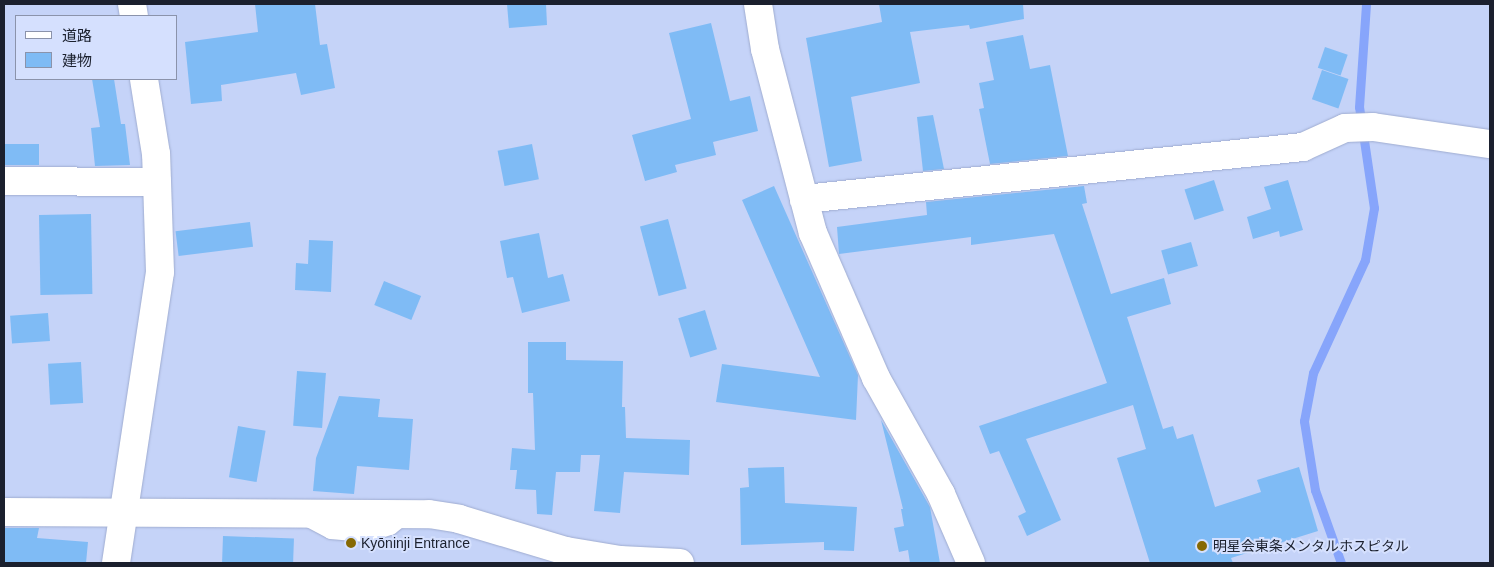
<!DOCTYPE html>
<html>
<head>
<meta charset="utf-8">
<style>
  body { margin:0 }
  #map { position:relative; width:1494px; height:567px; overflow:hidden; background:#c5d3f8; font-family:Arial,"Noto Sans JP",sans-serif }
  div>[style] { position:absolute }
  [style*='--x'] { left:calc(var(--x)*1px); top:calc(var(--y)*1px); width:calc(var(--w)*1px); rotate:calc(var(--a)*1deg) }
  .stream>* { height:9px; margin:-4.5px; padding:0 4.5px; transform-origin:4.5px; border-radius:4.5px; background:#87a5fb }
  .building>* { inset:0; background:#7fbbf5; transform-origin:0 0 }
  .roads { filter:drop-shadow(0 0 1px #9facd0) drop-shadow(0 0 1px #9facd0) }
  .lane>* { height:18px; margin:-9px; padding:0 9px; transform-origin:9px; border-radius:9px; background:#fff }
  .street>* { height:28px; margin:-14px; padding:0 14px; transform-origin:14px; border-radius:14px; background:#fff }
  .dots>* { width:14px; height:14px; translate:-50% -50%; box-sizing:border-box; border:2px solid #d5e0fe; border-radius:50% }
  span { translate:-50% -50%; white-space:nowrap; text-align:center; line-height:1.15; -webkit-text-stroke:4px #d5e0fe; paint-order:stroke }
  .poi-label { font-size:14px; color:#1b202e }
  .left { translate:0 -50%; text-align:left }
  .frame { position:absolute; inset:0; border:5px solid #1b202e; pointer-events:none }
  .legend { position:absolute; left:15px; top:15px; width:162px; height:65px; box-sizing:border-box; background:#d5e0fe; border:1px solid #8b93ab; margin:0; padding:6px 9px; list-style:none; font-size:15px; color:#1b202e }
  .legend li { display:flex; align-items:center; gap:10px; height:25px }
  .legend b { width:25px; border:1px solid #8b93ab }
</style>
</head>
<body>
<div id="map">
  <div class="stream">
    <div style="--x:1341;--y:563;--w:77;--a:-109.6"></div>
    <div style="--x:1315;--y:490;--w:70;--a:-99.1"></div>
    <div style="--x:1304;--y:421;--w:49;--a:-79.4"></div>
    <div style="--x:1313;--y:373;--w:124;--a:-65.3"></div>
    <div style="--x:1365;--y:260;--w:53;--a:-80.2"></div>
    <div style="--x:1374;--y:208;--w:102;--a:-98.4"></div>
    <div style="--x:1359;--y:107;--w:103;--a:-86.1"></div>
  </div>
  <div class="building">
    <div style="clip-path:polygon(255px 4px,315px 4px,320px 45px,327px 44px,335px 88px,301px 95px,296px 73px,221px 85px,222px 101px,191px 104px,185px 42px,258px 32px)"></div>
    <div style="clip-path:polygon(507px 4px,546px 4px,547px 25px,509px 28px)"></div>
    <div style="clip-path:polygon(879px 4px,1023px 4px,1024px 19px,970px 29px,969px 25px,910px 32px,920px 83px,851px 97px,862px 161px,829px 167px,806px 38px,882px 22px)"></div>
    <div style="clip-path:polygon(711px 23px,730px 101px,750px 96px,758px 131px,713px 142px,716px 155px,675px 165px,677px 172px,645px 181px,632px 135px,691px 119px,669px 33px)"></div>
    <div style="clip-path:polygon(1023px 35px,1030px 69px,1050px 65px,1068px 156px,990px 164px,979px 109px,984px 108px,979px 83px,994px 80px,986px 42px)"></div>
    <div style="left:1325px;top:47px;width:24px;height:22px;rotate:19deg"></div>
    <div style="left:1322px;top:70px;width:28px;height:31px;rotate:19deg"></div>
    <div style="clip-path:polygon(92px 79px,114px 79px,121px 124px,125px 124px,130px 165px,95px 166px,91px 128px,100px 127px)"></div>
    <div style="clip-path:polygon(933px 115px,944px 169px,923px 171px,917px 117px)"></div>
    <div style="left:4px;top:144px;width:35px;height:21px"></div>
    <div style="left:532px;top:144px;width:36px;height:35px;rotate:79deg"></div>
    <div style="left:1214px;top:180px;width:32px;height:31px;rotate:72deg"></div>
    <div style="clip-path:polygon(1288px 180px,1303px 230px,1280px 237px,1279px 231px,1253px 239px,1247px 217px,1271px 209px,1264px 187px)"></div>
    <div style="clip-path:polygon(774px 186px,858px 375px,856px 420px,716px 402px,722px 364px,820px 377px,742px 200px)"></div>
    <div style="clip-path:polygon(1084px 186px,1087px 203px,1082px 204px,1111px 294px,1164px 278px,1171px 304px,1127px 317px,1163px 429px,1173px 426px,1177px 439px,1193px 434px,1215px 507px,1261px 492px,1257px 480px,1299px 467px,1318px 531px,1231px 558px,1233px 563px,1150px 563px,1117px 458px,1146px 449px,1133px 405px,1026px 439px,1061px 520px,1027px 536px,1018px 516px,1026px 512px,999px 451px,990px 454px,979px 426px,1107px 383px,1054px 234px,971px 245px,971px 237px,839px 254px,837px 227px,927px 215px,926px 202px)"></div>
    <div style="left:91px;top:214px;width:80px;height:52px;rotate:89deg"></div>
    <div style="left:668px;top:219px;width:72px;height:29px;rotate:75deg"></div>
    <div style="left:250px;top:222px;width:25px;height:75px;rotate:83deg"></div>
    <div style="clip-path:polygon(539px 233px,548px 278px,563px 274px,570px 301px,522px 313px,513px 277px,507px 278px,500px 241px)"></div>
    <div style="clip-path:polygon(309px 240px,333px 241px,331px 292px,295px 290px,296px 263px,308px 264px)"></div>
    <div style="left:1191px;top:242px;width:25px;height:31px;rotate:74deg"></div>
    <div style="left:384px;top:281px;width:40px;height:26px;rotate:22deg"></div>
    <div style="left:705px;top:310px;width:41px;height:28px;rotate:73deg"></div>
    <div style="left:48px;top:313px;width:28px;height:38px;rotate:86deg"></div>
    <div style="clip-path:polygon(528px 342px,566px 342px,566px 360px,623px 361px,622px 407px,625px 407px,626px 438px,690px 440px,689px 475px,624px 472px,620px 513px,594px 511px,600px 455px,581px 455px,580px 472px,556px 472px,552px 515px,537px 514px,536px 490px,515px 489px,517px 470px,510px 470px,512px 448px,535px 450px,533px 393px,528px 393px)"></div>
    <div style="left:81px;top:362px;width:41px;height:33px;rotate:87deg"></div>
    <div style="left:297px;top:371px;width:29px;height:55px;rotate:4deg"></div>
    <div style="clip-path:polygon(339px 396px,380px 399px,378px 417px,413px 419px,409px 470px,357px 466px,354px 494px,313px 491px,316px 458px)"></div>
    <div style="clip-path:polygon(881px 420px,930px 507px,940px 563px,910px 563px,908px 550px,899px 552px,894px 528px,904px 526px,901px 509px,903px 509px)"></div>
    <div style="left:238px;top:426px;width:28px;height:52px;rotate:10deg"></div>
    <div style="clip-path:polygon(784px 467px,785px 503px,857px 507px,854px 551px,824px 550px,824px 542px,741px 545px,740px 488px,749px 487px,748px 468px)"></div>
    <div style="clip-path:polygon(4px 528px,39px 528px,37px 538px,88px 542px,86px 563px,4px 563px)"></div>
    <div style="left:223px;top:536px;width:71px;height:27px;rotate:2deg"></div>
  </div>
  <div class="roads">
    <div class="lane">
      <div style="--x:305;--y:516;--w:30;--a:28"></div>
      <div style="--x:331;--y:530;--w:37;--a:5"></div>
      <div style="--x:368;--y:533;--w:23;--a:-18"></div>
      <div style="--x:390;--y:526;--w:19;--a:-39"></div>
    </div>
    <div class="street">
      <div style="--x:132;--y:4;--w:12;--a:81"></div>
      <div style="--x:758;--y:4;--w:46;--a:81.2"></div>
      <div style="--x:765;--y:49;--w:190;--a:75.4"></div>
      <div style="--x:813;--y:233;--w:158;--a:66.5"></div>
      <div style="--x:876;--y:378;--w:133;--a:60.7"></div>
      <div style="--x:941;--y:494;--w:75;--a:66.5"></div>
      <div style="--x:4;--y:181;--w:153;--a:0.4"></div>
      <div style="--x:804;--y:199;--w:502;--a:-5.95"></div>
      <div style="--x:1303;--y:147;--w:46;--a:-24.3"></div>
      <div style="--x:1345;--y:128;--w:28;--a:-2"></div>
      <div style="--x:1373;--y:127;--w:118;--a:8.3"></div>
      <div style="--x:4;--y:512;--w:425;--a:0.3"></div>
      <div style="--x:429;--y:514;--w:30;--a:9"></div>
      <div style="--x:459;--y:519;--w:112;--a:16.7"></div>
      <div style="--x:566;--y:551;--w:55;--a:9.5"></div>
      <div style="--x:620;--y:560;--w:60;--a:2.9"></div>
      <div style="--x:116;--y:563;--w:294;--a:-81.4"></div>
      <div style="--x:160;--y:272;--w:118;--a:-91.9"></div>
      <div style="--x:156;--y:154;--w:76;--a:-99.1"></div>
    </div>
  </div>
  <div class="dots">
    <div style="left:351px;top:543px;background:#866904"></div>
    <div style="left:1202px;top:546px;background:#866904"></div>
  </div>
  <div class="poi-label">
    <span class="left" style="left:361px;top:543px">Kyōninji Entrance</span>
    <span class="left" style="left:1213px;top:546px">明星会東条メンタルホスピタル</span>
  </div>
  <div class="frame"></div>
  <ul class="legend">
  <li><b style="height:6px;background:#fff"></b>道路</li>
  <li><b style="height:14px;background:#7fbbf5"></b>建物</li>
  </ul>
</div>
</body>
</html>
